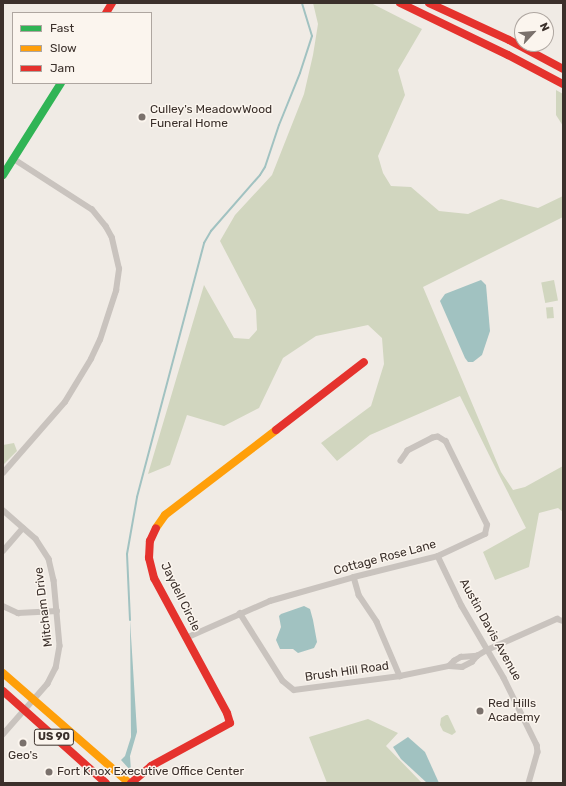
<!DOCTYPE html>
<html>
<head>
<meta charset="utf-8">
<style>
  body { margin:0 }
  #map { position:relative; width:566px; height:786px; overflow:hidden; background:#f0ebe5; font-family:Rubik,sans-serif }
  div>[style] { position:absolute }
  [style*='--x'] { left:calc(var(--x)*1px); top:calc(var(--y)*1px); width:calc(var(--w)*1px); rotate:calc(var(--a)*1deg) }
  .green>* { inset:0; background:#d1d6bf; transform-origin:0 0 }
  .water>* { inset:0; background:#a1c2c1 }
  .stream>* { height:2px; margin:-1px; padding:0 1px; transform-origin:1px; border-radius:1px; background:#a1c2c1 }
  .street>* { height:5.5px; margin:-2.75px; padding:0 2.75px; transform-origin:2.75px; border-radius:2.75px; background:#c9c3be }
  .fast>* { height:8px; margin:-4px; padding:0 4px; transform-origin:4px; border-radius:4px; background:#30b455 }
  .slow>* { height:8px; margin:-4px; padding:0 4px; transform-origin:4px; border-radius:4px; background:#ff9f0a }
  .jam>* { height:8px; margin:-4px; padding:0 4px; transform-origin:4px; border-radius:4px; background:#e5322d }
  .dots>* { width:11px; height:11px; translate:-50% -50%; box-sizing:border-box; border:2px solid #fbf5ee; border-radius:50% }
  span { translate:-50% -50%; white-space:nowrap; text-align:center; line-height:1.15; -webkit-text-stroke:3px #fbf5ee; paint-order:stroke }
  .shield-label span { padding:1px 3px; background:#fbf5ee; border:1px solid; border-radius:3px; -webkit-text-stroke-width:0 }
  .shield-label { font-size:11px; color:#3b302b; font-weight:700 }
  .poi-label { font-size:12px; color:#3b302b }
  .left { translate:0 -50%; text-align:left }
  .street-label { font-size:12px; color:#3b302b }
  .frame { position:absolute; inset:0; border:4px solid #3b302b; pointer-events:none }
  .legend { position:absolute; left:12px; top:12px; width:140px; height:72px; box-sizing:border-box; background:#fbf5ee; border:1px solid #aea6a0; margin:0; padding:5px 7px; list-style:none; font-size:12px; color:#3b302b }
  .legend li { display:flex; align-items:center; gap:8px; height:20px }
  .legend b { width:20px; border:1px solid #aea6a0 }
  .north { position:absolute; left:514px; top:12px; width:40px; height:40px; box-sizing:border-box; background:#fbf5ee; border:1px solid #aea6a0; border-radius:50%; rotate:64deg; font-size:11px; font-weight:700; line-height:16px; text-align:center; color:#3b302b }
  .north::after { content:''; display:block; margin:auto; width:14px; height:18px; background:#7a716c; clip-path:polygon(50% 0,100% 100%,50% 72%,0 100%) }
</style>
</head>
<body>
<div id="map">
  <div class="green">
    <div style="clip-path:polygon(313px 3px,371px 3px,422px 29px,398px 70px,405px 95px,378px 156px,383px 173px,391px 186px,411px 187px,439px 211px,468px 214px,501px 199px,538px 208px,563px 196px,563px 217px,423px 287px,501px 472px,513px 490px,525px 487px,563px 466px,563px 512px,558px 508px,539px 513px,529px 567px,495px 580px,483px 552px,526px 528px,498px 473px,460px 396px,370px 435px,337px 461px,321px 443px,371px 406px,384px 364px,382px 338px,368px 325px,316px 336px,283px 358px,259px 408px,224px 426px,187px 415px,170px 465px,148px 474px,204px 285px,234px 338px,249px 339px,257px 330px,256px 310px,220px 241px,235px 215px,272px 175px,304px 94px,313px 55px,318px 24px)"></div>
    <div style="clip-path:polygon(556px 90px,563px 94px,563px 126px,556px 115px)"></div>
    <div style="left:554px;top:280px;width:21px;height:13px;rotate:79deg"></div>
    <div style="left:553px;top:307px;width:11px;height:7px;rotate:85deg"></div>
    <div style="clip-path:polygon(14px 443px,17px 451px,3px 465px,3px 445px)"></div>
    <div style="clip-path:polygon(446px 715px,448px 715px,456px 732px,452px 735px,443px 731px,440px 725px,441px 718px)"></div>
    <div style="clip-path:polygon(368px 719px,398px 733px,386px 746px,422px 783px,327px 783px,309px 737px)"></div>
  </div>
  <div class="water">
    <div style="clip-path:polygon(481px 280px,486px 285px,490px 331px,482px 355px,473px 362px,468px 362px,465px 358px,440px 301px,445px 294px)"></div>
    <div style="clip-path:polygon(304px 606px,310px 609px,313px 620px,317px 642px,314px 648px,298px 653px,293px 649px,280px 649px,276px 640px,281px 627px,279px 616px,281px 614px)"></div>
    <div style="clip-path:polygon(130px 620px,137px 732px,130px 756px,131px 771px,121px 760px,125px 756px,131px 737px)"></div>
    <div style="clip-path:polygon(408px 737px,425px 752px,439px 783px,427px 783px,401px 759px,393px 747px)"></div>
  </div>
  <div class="stream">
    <div style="--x:130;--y:620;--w:66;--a:-92.6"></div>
    <div style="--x:127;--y:554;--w:58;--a:-80"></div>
    <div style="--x:137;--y:497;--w:263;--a:-75.2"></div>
    <div style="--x:204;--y:243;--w:14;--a:-60"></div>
    <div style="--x:211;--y:231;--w:74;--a:-48.8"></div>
    <div style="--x:260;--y:175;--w:9;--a:-58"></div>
    <div style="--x:265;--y:167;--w:44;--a:-71.6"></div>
    <div style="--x:279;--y:125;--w:56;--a:-68"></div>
    <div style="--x:300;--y:73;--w:39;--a:-72"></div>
    <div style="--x:312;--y:36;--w:34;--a:-107"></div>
  </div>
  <div class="street">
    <div style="--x:3;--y:473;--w:94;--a:-48.9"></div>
    <div style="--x:65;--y:402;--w:50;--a:-58.8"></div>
    <div style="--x:91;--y:359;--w:21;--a:-65"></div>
    <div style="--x:100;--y:340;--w:52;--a:-71.9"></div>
    <div style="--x:116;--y:291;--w:22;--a:-82"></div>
    <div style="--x:119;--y:269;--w:32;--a:-103"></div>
    <div style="--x:112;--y:238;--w:13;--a:-119"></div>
    <div style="--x:106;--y:227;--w:22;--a:-129"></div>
    <div style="--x:92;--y:210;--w:94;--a:-147.2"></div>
    <div style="--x:3;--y:510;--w:44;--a:41.3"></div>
    <div style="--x:36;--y:539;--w:24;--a:57"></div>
    <div style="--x:49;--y:559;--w:22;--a:77"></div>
    <div style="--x:54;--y:580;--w:66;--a:84.8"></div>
    <div style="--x:60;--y:646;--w:22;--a:100"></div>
    <div style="--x:56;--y:668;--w:18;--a:117"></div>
    <div style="--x:48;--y:684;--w:68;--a:131.4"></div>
    <div style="--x:3;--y:551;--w:30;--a:-49"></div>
    <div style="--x:438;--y:556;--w:55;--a:64.4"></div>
    <div style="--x:462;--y:606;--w:83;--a:59.7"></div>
    <div style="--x:504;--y:678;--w:75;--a:63.8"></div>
    <div style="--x:537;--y:745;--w:7;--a:82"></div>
    <div style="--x:538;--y:752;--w:32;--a:106"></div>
    <div style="--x:354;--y:577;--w:19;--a:74"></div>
    <div style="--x:359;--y:595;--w:32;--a:56"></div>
    <div style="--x:377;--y:622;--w:59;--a:66.9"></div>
    <div style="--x:3;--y:606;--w:17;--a:25"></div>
    <div style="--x:18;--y:613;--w:39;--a:-3"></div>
    <div style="--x:240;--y:613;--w:80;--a:57.7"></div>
    <div style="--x:283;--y:681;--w:14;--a:39"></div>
    <div style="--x:294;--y:690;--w:107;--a:-7.5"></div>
    <div style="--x:400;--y:676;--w:50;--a:-11.5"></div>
    <div style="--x:449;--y:666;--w:13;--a:4"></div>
    <div style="--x:462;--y:667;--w:11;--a:-27"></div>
    <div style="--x:472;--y:662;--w:8;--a:-50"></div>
    <div style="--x:477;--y:656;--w:12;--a:-31"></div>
    <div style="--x:487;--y:650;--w:77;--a:-23.9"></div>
    <div style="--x:557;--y:619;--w:6;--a:18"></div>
    <div style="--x:186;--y:638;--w:92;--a:-23.8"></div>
    <div style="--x:270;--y:601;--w:87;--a:-15.9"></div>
    <div style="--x:354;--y:577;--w:87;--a:-14"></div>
    <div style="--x:438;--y:556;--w:52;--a:-25.1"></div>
    <div style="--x:485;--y:534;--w:9;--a:-77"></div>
    <div style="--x:487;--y:525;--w:93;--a:-116.3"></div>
    <div style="--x:446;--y:442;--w:9;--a:-148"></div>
    <div style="--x:438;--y:437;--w:5;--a:169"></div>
    <div style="--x:433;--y:438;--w:28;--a:153"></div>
    <div style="--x:408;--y:451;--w:12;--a:125"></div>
    <div style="--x:449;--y:666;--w:7;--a:-45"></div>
    <div style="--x:454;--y:661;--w:8;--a:-30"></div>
    <div style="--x:461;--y:657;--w:16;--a:-4"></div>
  </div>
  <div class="fast">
    <div style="--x:3;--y:175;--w:109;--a:-57.8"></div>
  </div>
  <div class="slow">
    <div style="--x:156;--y:528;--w:16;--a:-55"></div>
    <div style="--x:165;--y:515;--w:140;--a:-37.4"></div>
    <div style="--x:3;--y:673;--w:167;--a:41.1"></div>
  </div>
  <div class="jam">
    <div style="--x:400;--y:3;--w:120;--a:25.7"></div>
    <div style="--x:508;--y:55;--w:62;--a:27.8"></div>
    <div style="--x:429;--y:3;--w:88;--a:24.8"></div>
    <div style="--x:509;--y:40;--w:61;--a:28.2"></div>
    <div style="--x:106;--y:13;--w:12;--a:-59"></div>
    <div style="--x:276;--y:430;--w:111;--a:-37.7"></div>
    <div style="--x:3;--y:691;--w:138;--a:41.8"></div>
    <div style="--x:131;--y:783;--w:26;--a:-40"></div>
    <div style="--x:151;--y:766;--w:90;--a:-28.6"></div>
    <div style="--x:230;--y:723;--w:10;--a:-107"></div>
    <div style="--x:227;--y:713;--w:153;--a:-118.4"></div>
    <div style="--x:154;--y:578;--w:21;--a:-104"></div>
    <div style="--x:149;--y:558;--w:17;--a:-87"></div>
    <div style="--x:150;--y:541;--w:14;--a:-65"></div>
  </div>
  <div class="dots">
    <div style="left:142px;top:117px;background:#7a716c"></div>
    <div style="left:480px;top:711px;background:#7a716c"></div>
    <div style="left:23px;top:743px;background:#7a716c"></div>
    <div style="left:49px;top:772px;background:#7a716c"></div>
  </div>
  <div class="shield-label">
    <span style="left:54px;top:737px">US 90</span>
  </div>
  <div class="poi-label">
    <span class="left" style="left:150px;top:117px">Culley's MeadowWood<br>Funeral Home</span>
    <span class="left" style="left:488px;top:711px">Red Hills<br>Academy</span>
    <span style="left:23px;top:756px">Geo's</span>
    <span class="left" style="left:57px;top:772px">Fort Knox Executive Office Center</span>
  </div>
  <div class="street-label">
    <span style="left:385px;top:558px;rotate:-15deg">Cottage Rose Lane</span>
    <span style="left:180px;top:597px;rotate:64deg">Jaydell Circle</span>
    <span style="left:44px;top:607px;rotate:-97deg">Mitcham Drive</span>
    <span style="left:490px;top:630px;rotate:61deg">Austin Davis Avenue</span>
    <span style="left:347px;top:672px;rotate:-8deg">Brush Hill Road</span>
  </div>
  <div class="frame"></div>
  <ul class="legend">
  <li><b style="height:5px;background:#30b455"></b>Fast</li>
  <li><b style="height:5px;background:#ff9f0a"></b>Slow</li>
  <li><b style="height:5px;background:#e5322d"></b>Jam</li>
  </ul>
  <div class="north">N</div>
</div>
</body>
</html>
